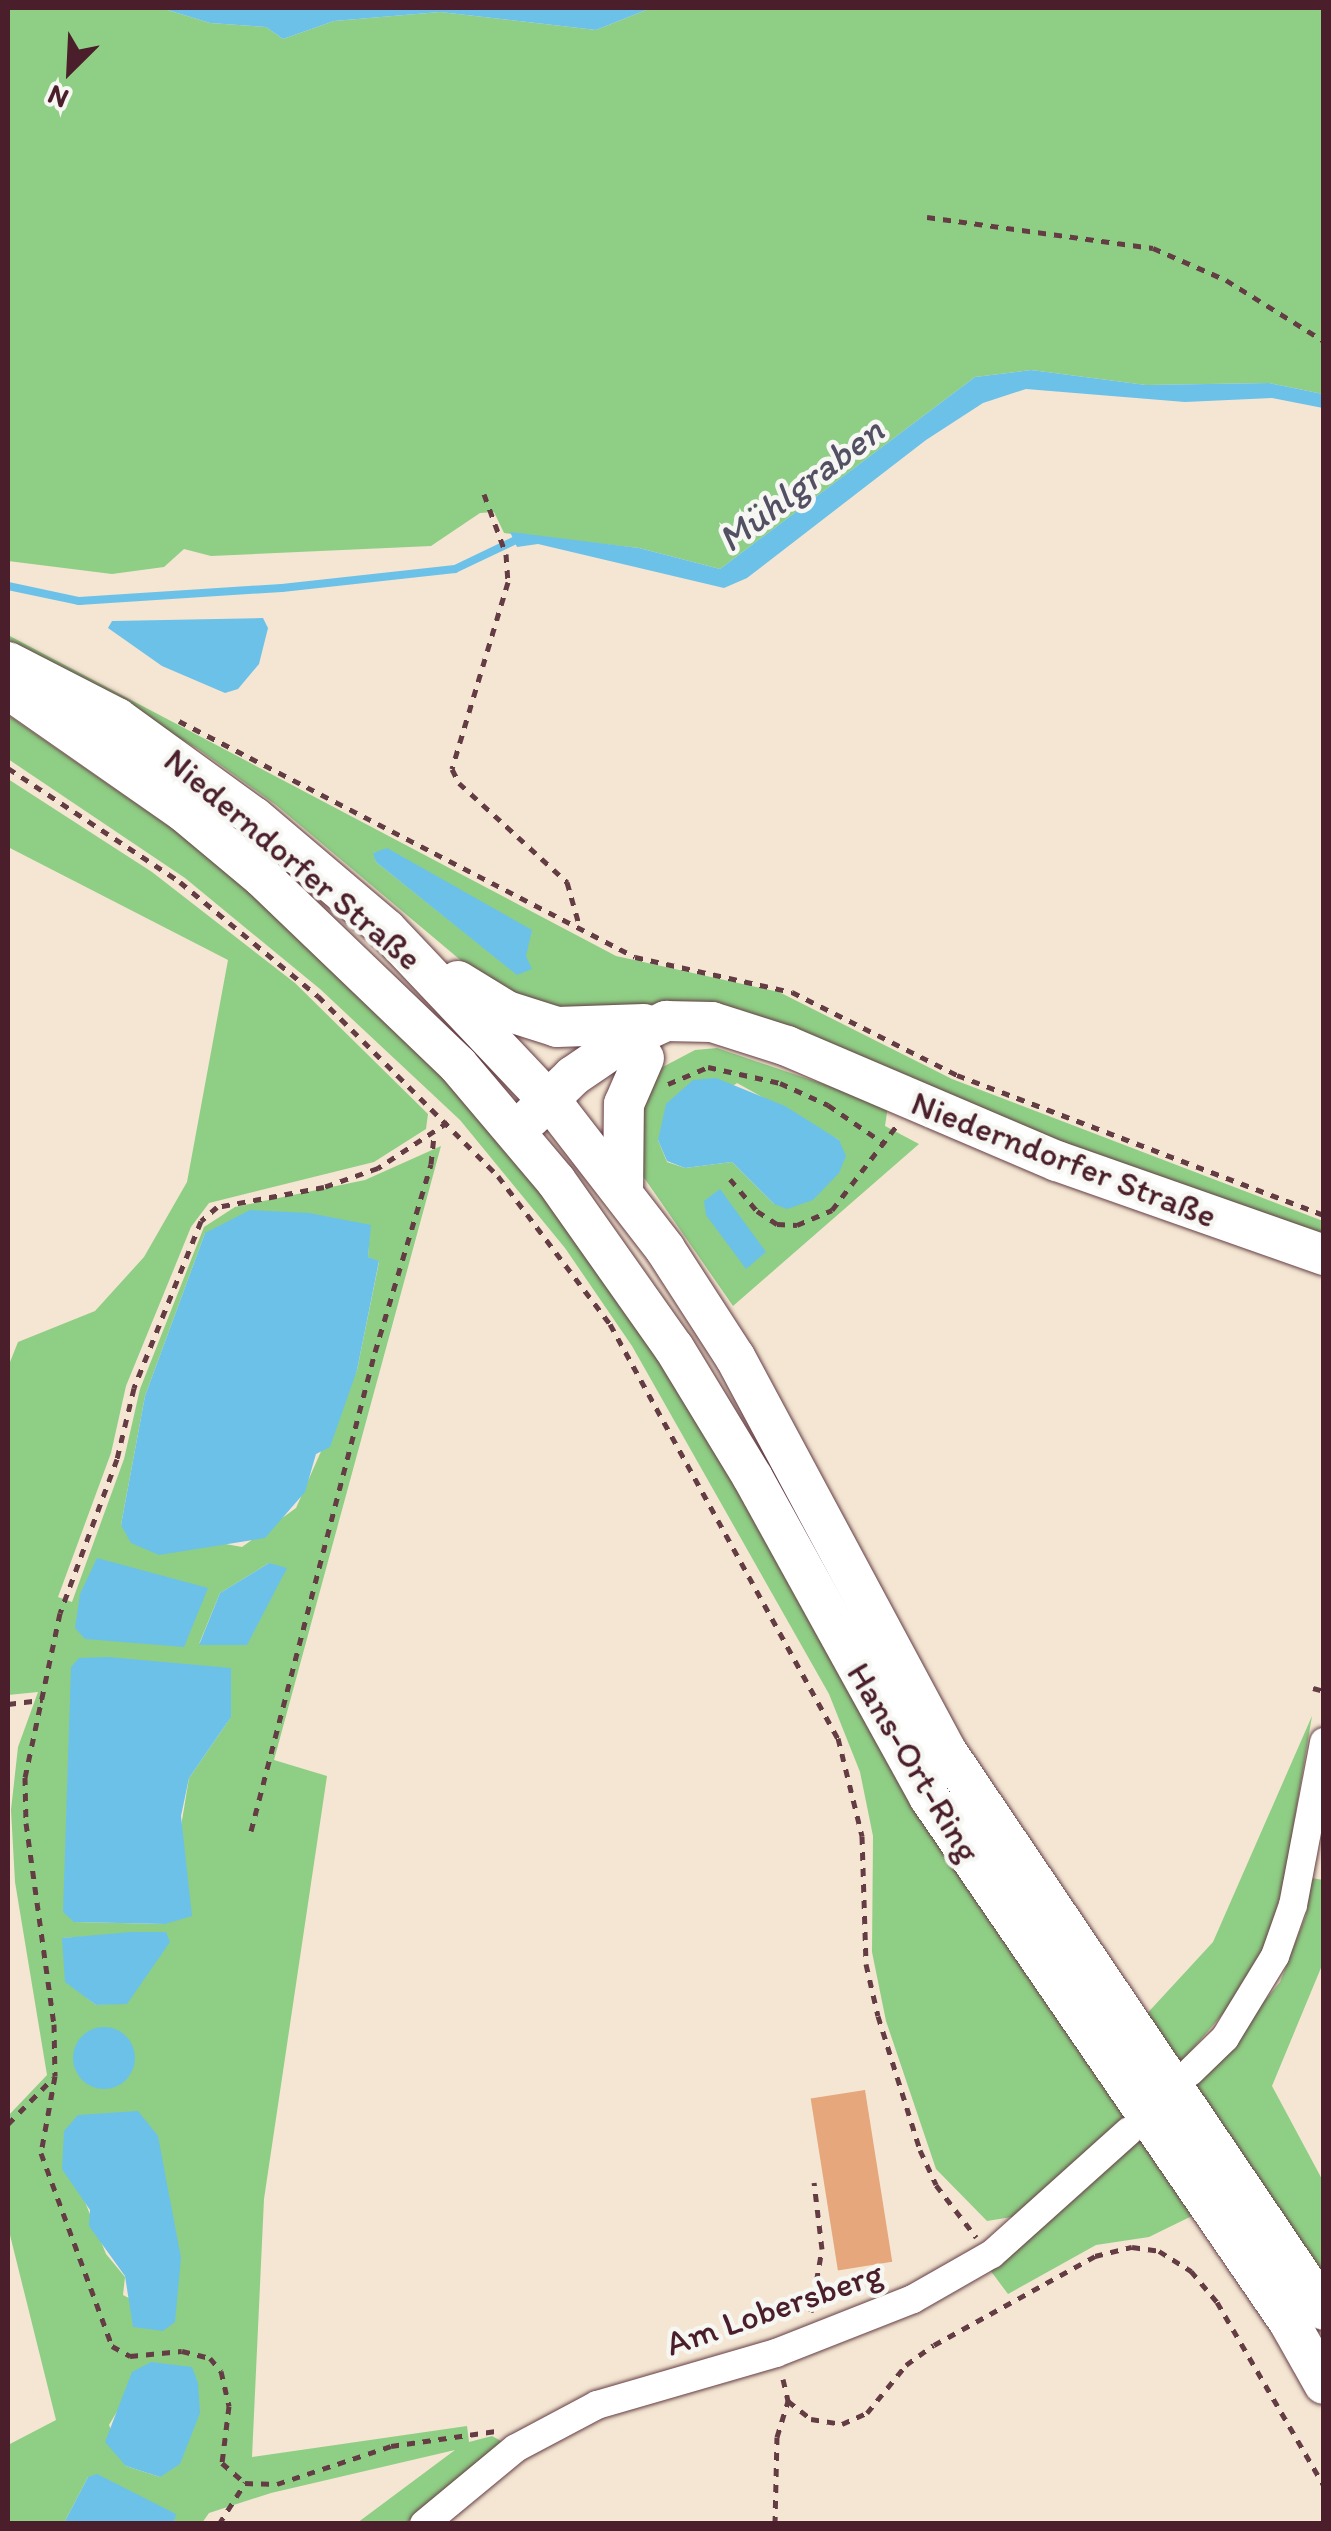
<!DOCTYPE html>
<html>
<head>
<meta charset="utf-8">
<style>
  body { margin:0 }
  #map { position:relative; width:1331px; height:2531px; overflow:hidden; background:#f4e6d2; font-family:Itim,sans-serif }
  div>[style] { position:absolute }
  [style*='--x'] { left:calc(var(--x)*1px); top:calc(var(--y)*1px); width:calc(var(--w)*1px); rotate:calc(var(--a)*1deg) }
  .green>* { inset:0; background:#8fce85 }
  .water>* { inset:0; background:#6cc1e8 }
  .round { border-radius:50% }
  .stream>* { height:8px; margin:-4px; padding:0 4px; transform-origin:4px; border-radius:4px; background:#6cc1e8 }
  .building>* { inset:0; background:#e5a77b; transform-origin:0 0 }
  .path>* { height:5px; margin-top:-2.5px; transform-origin:0; background:repeating-linear-gradient(90deg,#643d44 0 8px,transparent 0 16px) }
  .roads { filter:drop-shadow(0 0 2px #643d44) drop-shadow(0 0 2px #643d44) }
  .minor>* { height:28px; margin:-14px; padding:0 14px; transform-origin:14px; border-radius:14px; background:#fff }
  .secondary>* { height:40px; margin:-20px; padding:0 20px; transform-origin:20px; border-radius:20px; background:#fff }
  span { translate:-50% -50%; white-space:nowrap; text-align:center; line-height:1.15; -webkit-text-stroke:9px #f6f6f2; paint-order:stroke }
  .street-label { font-size:35px; color:#4a1f2b }
  .water-label { font-size:38px; color:#545064; font-style:italic }
  .frame { position:absolute; inset:0; border:10px solid #4a1f2b; pointer-events:none }
  .north { position:absolute; left:20px; top:20px; width:100px; height:100px; -webkit-text-stroke:8px #f6f6f2; paint-order:stroke; rotate:204deg; font-size:28px; font-weight:700; line-height:40px; text-align:center; color:#4a1f2b }
  .north::after { content:''; display:block; margin:auto; width:35px; height:45px; background:#4a1f2b; clip-path:polygon(50% 0,100% 100%,50% 72%,0 100%) }
</style>
</head>
<body>
<div id="map">
  <div class="green">
    <div style="clip-path:polygon(8px 8px,161px 8px,210px 23px,266px 27px,283px 39px,334px 21px,440px 12px,596px 30px,651px 8px,1323px 8px,1323px 394px,1269px 383px,1146px 385px,1031px 370px,975px 377px,720px 569px,639px 548px,504px 533px,494px 512px,480px 513px,431px 546px,211px 556px,184px 549px,164px 567px,112px 574px,8px 561px)"></div>
    <div style="clip-path:polygon(evenodd,8px 635px,616px 956px,779px 992px,952px 1079px,1323px 1221px,1323px 1236px,1138px 1178px,739px 1009px,663px 1003px,556px 1016px,477px 974px,276px 805px,198px 749px,8px 641px,8px 635px,374px 852px,527px 940px,517px 974px,376px 862px,374px 852px)"></div>
    <div style="clip-path:polygon(8px 715px,225px 865px,347px 973px,569px 1216px,1128px 2114px,1018px 2216px,987px 2221px,936px 2169px,886px 2021px,872px 1952px,873px 1836px,860px 1772px,829px 1694px,632px 1346px,565px 1248px,460px 1120px,320px 989px,185px 878px,8px 759px)"></div>
    <div style="clip-path:polygon(evenodd,8px 779px,152px 872px,295px 983px,428px 1114px,426px 1129px,374px 1162px,209px 1203px,191px 1227px,126px 1386px,111px 1453px,58px 1597px,72px 1602px,124px 1459px,140px 1389px,204px 1227px,235px 1207px,365px 1180px,441px 1146px,274px 1760px,327px 1776px,264px 2199px,252px 2457px,467px 2426px,469px 2442px,492px 2436px,503px 2442px,406px 2523px,357px 2523px,455px 2450px,271px 2493px,209px 2513px,202px 2523px,174px 2523px,175px 2514px,88px 2477px,64px 2523px,8px 2523px,8px 2445px,56px 2420px,8px 2227px,8px 2116px,47px 2075px,15px 1882px,11px 1810px,18px 1747px,38px 1692px,8px 1695px,8px 1367px,18px 1342px,95px 1311px,144px 1257px,187px 1182px,228px 960px,8px 847px,8px 779px,370px 1226px,368px 1257px,379px 1262px,357px 1370px,296px 1508px,242px 1547px,121px 1525px,145px 1396px,205px 1233px,370px 1226px,8px 779px,269px 1563px,199px 1644px,220px 1593px,269px 1563px,8px 779px,231px 1717px,189px 1778px,165px 1924px,74px 1922px,231px 1717px,8px 779px,166px 1932px,107px 2004px,96px 2005px,87px 1998px,62px 1938px,166px 1932px,8px 779px,83px 2197px,175px 2322px,123px 2295px,125px 2277px,106px 2254px,83px 2197px,8px 779px,131px 2388px,160px 2477px,126px 2466px,109px 2425px,131px 2388px)"></div>
    <div style="clip-path:polygon(evenodd,717px 1048px,888px 1106px,885px 1126px,919px 1144px,733px 1306px,638px 1169px,630px 1136px,657px 1070px,695px 1050px,717px 1048px,737px 1083px,839px 1140px,774px 1204px,732px 1162px,685px 1168px,667px 1162px,658px 1140px,737px 1083px)"></div>
    <div style="clip-path:polygon(1312px 1716px,1284px 1883px,1265px 1947px,1241px 1993px,1177px 2067px,1142px 2019px,1213px 1942px)"></div>
    <div style="clip-path:polygon(1312px 1878px,1323px 1880px,1323px 1963px,1272px 2086px,1323px 2181px,1323px 2284px,1192px 2089px,1280px 1982px,1306px 1915px)"></div>
    <div style="clip-path:polygon(1143px 2136px,1196px 2214px,1149px 2237px,1096px 2245px,1008px 2294px,990px 2270px)"></div>
  </div>
  <div class="water">
    <div style="clip-path:polygon(161px 8px,651px 8px,596px 30px,440px 12px,334px 21px,283px 39px,266px 27px,210px 23px)"></div>
    <div style="clip-path:polygon(1031px 370px,1146px 385px,1269px 383px,1323px 394px,1323px 408px,1272px 398px,1185px 402px,1026px 389px,983px 403px,926px 440px,747px 578px,724px 588px,538px 544px,517px 547px,510px 532px,639px 548px,720px 569px,975px 377px)"></div>
    <div style="clip-path:polygon(263px 618px,268px 628px,259px 664px,238px 689px,225px 693px,162px 666px,108px 628px,112px 621px)"></div>
    <div style="clip-path:polygon(387px 848px,532px 930px,526px 956px,532px 969px,517px 975px,376px 862px,373px 853px)"></div>
    <div style="clip-path:polygon(716px 1078px,785px 1106px,839px 1140px,846px 1156px,839px 1173px,813px 1200px,787px 1209px,774px 1204px,732px 1162px,685px 1168px,667px 1161px,658px 1140px,666px 1104px,693px 1080px)"></div>
    <div style="clip-path:polygon(720px 1189px,766px 1252px,746px 1269px,706px 1215px,704px 1201px)"></div>
    <div style="clip-path:polygon(250px 1210px,309px 1213px,371px 1225px,368px 1257px,379px 1261px,357px 1370px,330px 1447px,316px 1454px,305px 1492px,265px 1538px,159px 1555px,131px 1543px,121px 1525px,145px 1396px,205px 1233px)"></div>
    <div style="clip-path:polygon(97px 1558px,208px 1588px,184px 1647px,85px 1639px,75px 1628px,80px 1594px)"></div>
    <div style="clip-path:polygon(269px 1563px,287px 1568px,247px 1645px,199px 1645px,220px 1593px)"></div>
    <div style="clip-path:polygon(108px 1657px,231px 1668px,231px 1717px,189px 1778px,181px 1816px,192px 1916px,165px 1924px,74px 1922px,63px 1912px,71px 1667px,79px 1658px)"></div>
    <div style="clip-path:polygon(131px 1932px,166px 1932px,170px 1942px,127px 2004px,96px 2005px,65px 1982px,62px 1938px)"></div>
    <div class="round" style="left:73px;top:2027px;width:62px;height:62px"></div>
    <div style="clip-path:polygon(138px 2111px,158px 2136px,181px 2258px,175px 2322px,163px 2331px,133px 2327px,125px 2276px,89px 2226px,90px 2210px,62px 2169px,64px 2131px,78px 2115px)"></div>
    <div style="clip-path:polygon(151px 2362px,192px 2367px,198px 2383px,200px 2413px,180px 2464px,160px 2477px,126px 2466px,105px 2442px,132px 2372px)"></div>
    <div style="clip-path:polygon(97px 2474px,176px 2514px,174px 2523px,64px 2523px,88px 2477px)"></div>
  </div>
  <div class="stream">
    <div style="--x:8;--y:586;--w:73;--a:11.9"></div>
    <div style="--x:79;--y:601;--w:203;--a:-3.7"></div>
    <div style="--x:282;--y:588;--w:174;--a:-6.3"></div>
    <div style="--x:455;--y:569;--w:74;--a:-25.5"></div>
  </div>
  <div class="building">
    <div style="left:865px;top:2090px;width:174px;height:55px;rotate:81deg"></div>
  </div>
  <div class="path">
    <div style="--x:927;--y:217;--w:228;--a:7.8"></div>
    <div style="--x:1153;--y:248;--w:80;--a:23.7"></div>
    <div style="--x:1226;--y:280;--w:115;--a:31.9"></div>
    <div style="--x:484;--y:494;--w:64;--a:69.9"></div>
    <div style="--x:506;--y:554;--w:28;--a:86"></div>
    <div style="--x:508;--y:582;--w:195;--a:106.7"></div>
    <div style="--x:452;--y:769;--w:16;--a:63"></div>
    <div style="--x:459;--y:783;--w:147;--a:42.5"></div>
    <div style="--x:567;--y:882;--w:48;--a:74.2"></div>
    <div style="--x:179;--y:721;--w:513;--a:27.36"></div>
    <div style="--x:635;--y:957;--w:161;--a:12.6"></div>
    <div style="--x:792;--y:992;--w:185;--a:26.7"></div>
    <div style="--x:957;--y:1075;--w:393;--a:20.9"></div>
    <div style="--x:8;--y:768;--w:206;--a:33.5"></div>
    <div style="--x:180;--y:882;--w:179;--a:39.6"></div>
    <div style="--x:318;--y:996;--w:255;--a:45"></div>
    <div style="--x:498;--y:1176;--w:186;--a:52.9"></div>
    <div style="--x:610;--y:1324;--w:473;--a:61.2"></div>
    <div style="--x:838;--y:1738;--w:101;--a:76.2"></div>
    <div style="--x:862;--y:1836;--w:128;--a:88.2"></div>
    <div style="--x:866;--y:1964;--w:53;--a:77"></div>
    <div style="--x:878;--y:2016;--w:140;--a:72.6"></div>
    <div style="--x:920;--y:2150;--w:38;--a:65"></div>
    <div style="--x:936;--y:2185;--w:66;--a:52.4"></div>
    <div style="--x:668;--y:1084;--w:43;--a:-23"></div>
    <div style="--x:708;--y:1067;--w:74;--a:12.5"></div>
    <div style="--x:780;--y:1083;--w:53;--a:24.6"></div>
    <div style="--x:828;--y:1105;--w:69;--a:34.4"></div>
    <div style="--x:448;--y:1122;--w:84;--a:146.7"></div>
    <div style="--x:378;--y:1168;--w:57;--a:160.6"></div>
    <div style="--x:324;--y:1187;--w:109;--a:169.4"></div>
    <div style="--x:217;--y:1207;--w:21;--a:139"></div>
    <div style="--x:201;--y:1221;--w:180;--a:111.9"></div>
    <div style="--x:134;--y:1388;--w:73;--a:103.5"></div>
    <div style="--x:117;--y:1459;--w:164;--a:110.3"></div>
    <div style="--x:60;--y:1613;--w:168;--a:102"></div>
    <div style="--x:25;--y:1777;--w:46;--a:88.8"></div>
    <div style="--x:26;--y:1823;--w:203;--a:82.1"></div>
    <div style="--x:54;--y:2024;--w:52;--a:88.9"></div>
    <div style="--x:55;--y:2076;--w:78;--a:100.3"></div>
    <div style="--x:41;--y:2153;--w:206;--a:69.8"></div>
    <div style="--x:112;--y:2346;--w:21;--a:29"></div>
    <div style="--x:130;--y:2356;--w:52;--a:-5.5"></div>
    <div style="--x:182;--y:2351;--w:29;--a:14"></div>
    <div style="--x:210;--y:2358;--w:17;--a:50"></div>
    <div style="--x:221;--y:2371;--w:36;--a:77"></div>
    <div style="--x:229;--y:2406;--w:57;--a:97"></div>
    <div style="--x:222;--y:2463;--w:30;--a:41"></div>
    <div style="--x:245;--y:2483;--w:32;--a:2"></div>
    <div style="--x:277;--y:2484;--w:120;--a:-18.4"></div>
    <div style="--x:391;--y:2446;--w:106;--a:-8.1"></div>
    <div style="--x:730;--y:1179;--w:42;--a:49.8"></div>
    <div style="--x:757;--y:1211;--w:24;--a:33"></div>
    <div style="--x:777;--y:1224;--w:20;--a:3"></div>
    <div style="--x:797;--y:1225;--w:38;--a:-23"></div>
    <div style="--x:832;--y:1210;--w:108;--a:-52.5"></div>
    <div style="--x:1313;--y:1688;--w:11;--a:15"></div>
    <div style="--x:8;--y:1704;--w:35;--a:-7"></div>
    <div style="--x:251;--y:1831;--w:495;--a:-75.5"></div>
    <div style="--x:375;--y:1352;--w:196;--a:-73.4"></div>
    <div style="--x:431;--y:1164;--w:30;--a:-84"></div>
    <div style="--x:8;--y:2124;--w:64;--a:-45.6"></div>
    <div style="--x:811;--y:2312;--w:64;--a:-80.1"></div>
    <div style="--x:822;--y:2249;--w:67;--a:-96.8"></div>
    <div style="--x:783;--y:2379;--w:23;--a:77"></div>
    <div style="--x:788;--y:2401;--w:29;--a:38"></div>
    <div style="--x:811;--y:2419;--w:31;--a:9"></div>
    <div style="--x:842;--y:2424;--w:27;--a:-24"></div>
    <div style="--x:867;--y:2413;--w:62;--a:-50.9"></div>
    <div style="--x:906;--y:2365;--w:34;--a:-36"></div>
    <div style="--x:934;--y:2345;--w:184;--a:-28.9"></div>
    <div style="--x:1095;--y:2256;--w:38;--a:-14"></div>
    <div style="--x:1132;--y:2247;--w:27;--a:8"></div>
    <div style="--x:1159;--y:2251;--w:38;--a:32"></div>
    <div style="--x:1191;--y:2271;--w:40;--a:50"></div>
    <div style="--x:1217;--y:2302;--w:213;--a:59.8"></div>
    <div style="--x:219;--y:2524;--w:49;--a:-57.6"></div>
    <div style="--x:775;--y:2524;--w:87;--a:-88.7"></div>
    <div style="--x:777;--y:2437;--w:38;--a:-73"></div>
  </div>
  <div class="roads">
    <div class="minor">
      <div style="--x:1190;--y:2072;--w:49;--a:-44.2"></div>
      <div style="--x:1225;--y:2038;--w:96;--a:-58.6"></div>
      <div style="--x:1275;--y:1956;--w:54;--a:-70.6"></div>
      <div style="--x:1293;--y:1905;--w:166;--a:-79.2"></div>
      <div style="--x:424;--y:2524;--w:119;--a:-39.6"></div>
      <div style="--x:516;--y:2448;--w:92;--a:-28"></div>
      <div style="--x:597;--y:2405;--w:186;--a:-16.2"></div>
      <div style="--x:776;--y:2353;--w:147;--a:-21.5"></div>
      <div style="--x:913;--y:2299;--w:91;--a:-29.7"></div>
      <div style="--x:992;--y:2254;--w:184;--a:-41.9"></div>
    </div>
    <div class="secondary">
      <div style="--x:8;--y:662;--w:123;--a:27.2"></div>
      <div style="--x:117;--y:718;--w:169;--a:35.9"></div>
      <div style="--x:254;--y:817;--w:173;--a:40.3"></div>
      <div style="--x:386;--y:929;--w:253;--a:46.6"></div>
      <div style="--x:560;--y:1113;--w:172;--a:52.3"></div>
      <div style="--x:665;--y:1249;--w:129;--a:57.1"></div>
      <div style="--x:735;--y:1357;--w:448;--a:61.8"></div>
      <div style="--x:947;--y:1752;--w:673;--a:55.96"></div>
      <div style="--x:8;--y:689;--w:215;--a:34.9"></div>
      <div style="--x:184;--y:812;--w:102;--a:39.8"></div>
      <div style="--x:262;--y:877;--w:272;--a:43.8"></div>
      <div style="--x:458;--y:1065;--w:152;--a:49.8"></div>
      <div style="--x:556;--y:1181;--w:204;--a:54.8"></div>
      <div style="--x:674;--y:1348;--w:152;--a:58.7"></div>
      <div style="--x:753;--y:1478;--w:364;--a:61.1"></div>
      <div style="--x:929;--y:1797;--w:637;--a:55.56"></div>
      <div style="--x:1289;--y:2322;--w:71;--a:60.6"></div>
      <div style="--x:458;--y:981;--w:57;--a:31.5"></div>
      <div style="--x:507;--y:1011;--w:52;--a:17.7"></div>
      <div style="--x:557;--y:1027;--w:87;--a:-2"></div>
      <div style="--x:530;--y:1118;--w:60;--a:-44.3"></div>
      <div style="--x:573;--y:1076;--w:68;--a:-34.2"></div>
      <div style="--x:629;--y:1038;--w:41;--a:-24.7"></div>
      <div style="--x:666;--y:1021;--w:46;--a:1.2"></div>
      <div style="--x:712;--y:1022;--w:79;--a:17.7"></div>
      <div style="--x:787;--y:1046;--w:293;--a:23.1"></div>
      <div style="--x:1057;--y:1161;--w:283;--a:19.4"></div>
      <div style="--x:623;--y:1193;--w:89;--a:-89.4"></div>
      <div style="--x:624;--y:1104;--w:50;--a:-66.5"></div>
    </div>
  </div>
  <div class="street-label">
    <span style="left:293px;top:859px;rotate:40deg">Niederndorfer Straße</span>
    <span style="left:1064px;top:1159px;rotate:21deg">Niederndorfer Straße</span>
    <span style="left:914px;top:1762px;rotate:59deg">Hans-Ort-Ring</span>
    <span style="left:774px;top:2308px;rotate:-19deg">Am Lobersberg</span>
  </div>
  <div class="water-label">
    <span style="left:801px;top:485px;rotate:-37deg">Mühlgraben</span>
  </div>
  <div class="frame"></div>
  <div class="north">N</div>
</div>
</body>
</html>
